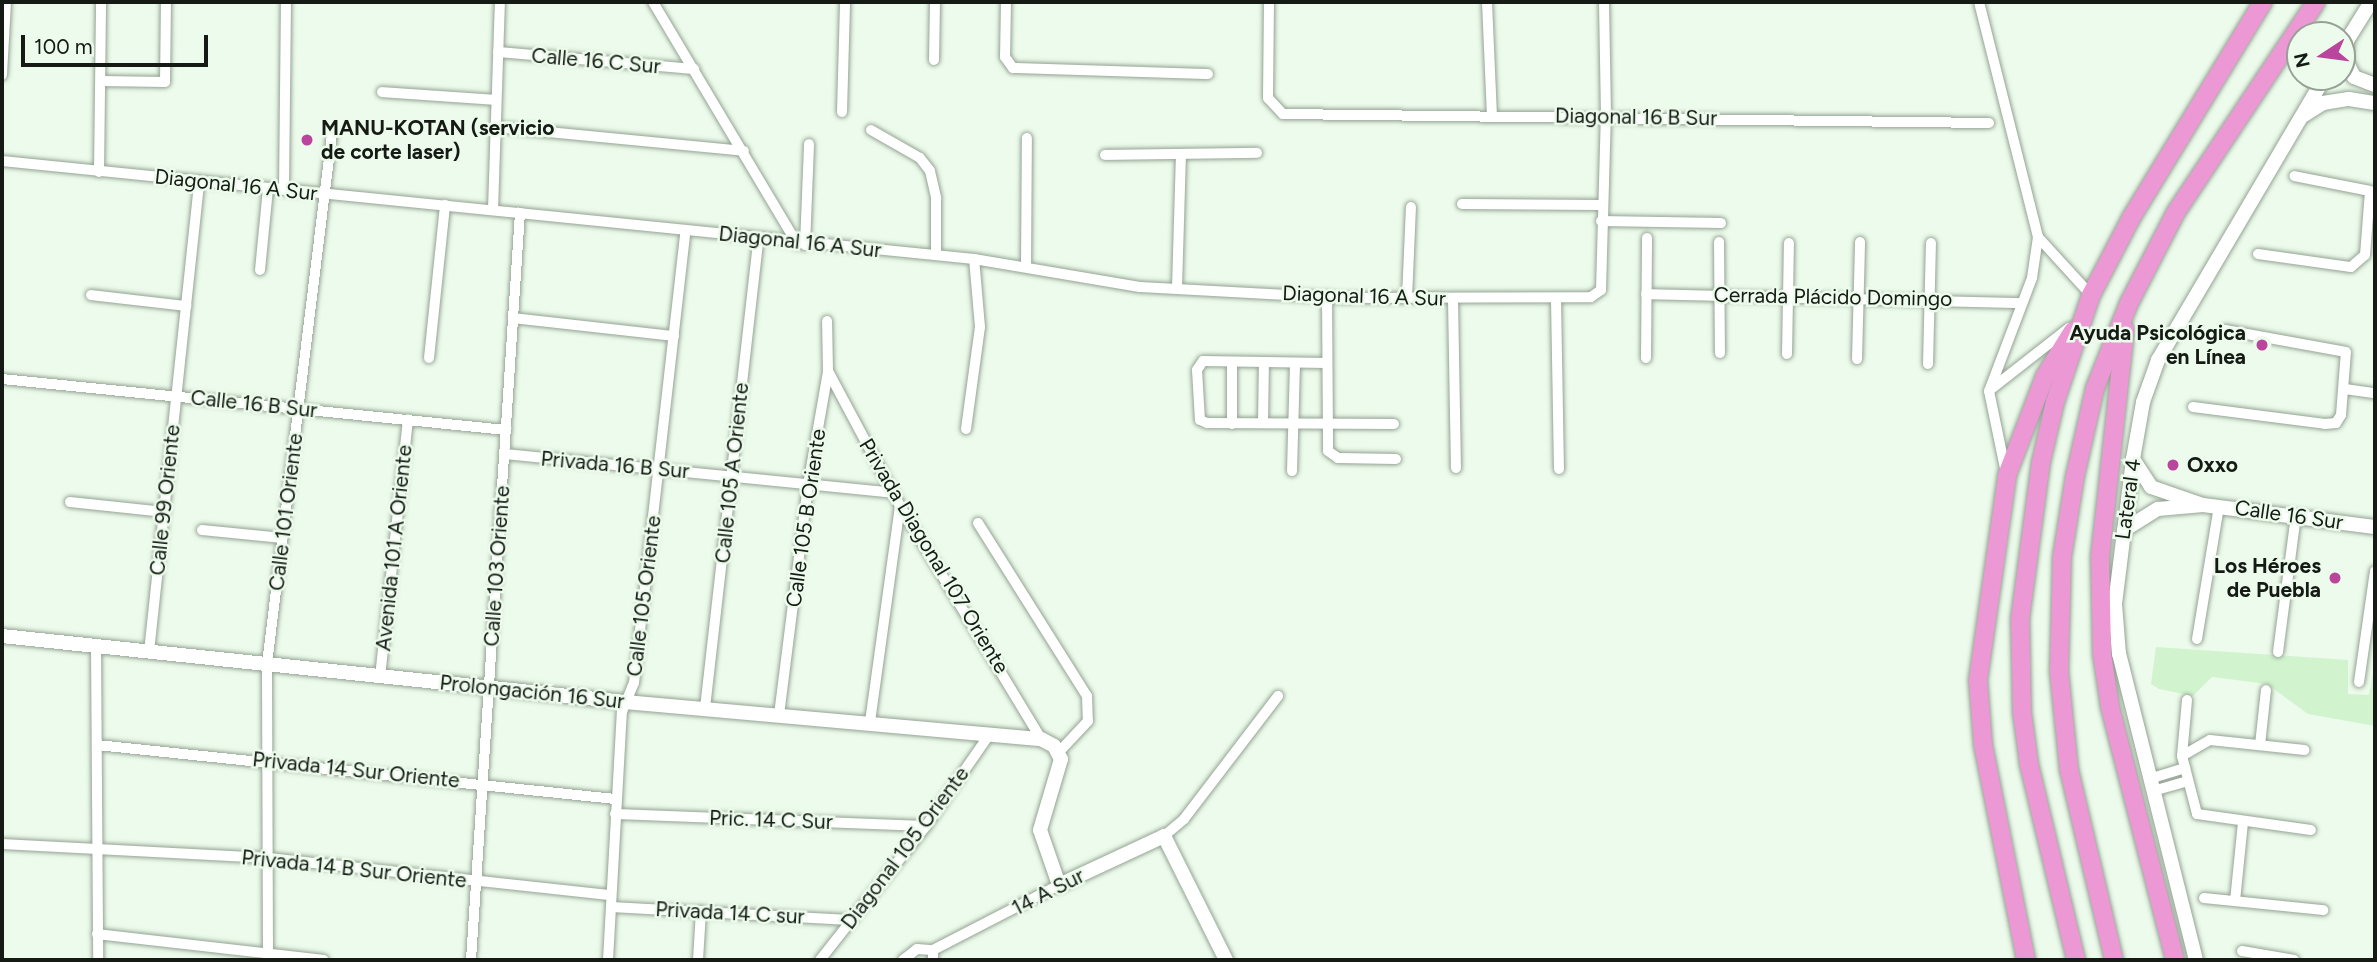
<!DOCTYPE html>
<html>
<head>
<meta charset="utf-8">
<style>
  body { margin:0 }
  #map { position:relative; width:2377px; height:962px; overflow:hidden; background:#ecfbeb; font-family:Figtree,sans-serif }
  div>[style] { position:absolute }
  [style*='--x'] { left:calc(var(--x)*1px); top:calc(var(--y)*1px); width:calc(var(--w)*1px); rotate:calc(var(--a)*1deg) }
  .green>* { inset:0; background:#d1f4cf }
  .roads { filter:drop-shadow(0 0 2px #94a393) drop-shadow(0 0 2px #94a393) }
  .minor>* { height:10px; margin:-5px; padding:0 5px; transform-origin:5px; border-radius:5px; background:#fff }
  .tertiary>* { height:14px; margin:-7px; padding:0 7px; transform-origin:7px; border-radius:7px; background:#fff }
  .trunk>* { height:18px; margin:-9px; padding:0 9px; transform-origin:9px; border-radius:9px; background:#ec98d4 }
  .dots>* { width:19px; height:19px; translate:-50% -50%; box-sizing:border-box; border:4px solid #ecfbeb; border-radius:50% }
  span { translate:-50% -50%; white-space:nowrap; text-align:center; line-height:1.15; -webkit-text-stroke:5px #ecfbeb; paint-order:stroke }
  .street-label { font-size:21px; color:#151a15 }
  .poi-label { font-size:21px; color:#151a15; font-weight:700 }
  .left { translate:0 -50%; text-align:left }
  .right { translate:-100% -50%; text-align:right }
  .frame { position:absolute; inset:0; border:4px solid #151a15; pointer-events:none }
  .north { position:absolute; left:2286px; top:21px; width:70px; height:70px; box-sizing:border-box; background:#ecfbeb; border:2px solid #96a195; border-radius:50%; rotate:257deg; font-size:19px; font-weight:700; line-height:28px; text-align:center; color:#151a15 }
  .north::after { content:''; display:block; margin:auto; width:24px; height:32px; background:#ba459c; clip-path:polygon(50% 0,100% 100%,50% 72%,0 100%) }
  .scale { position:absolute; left:21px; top:35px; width:187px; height:32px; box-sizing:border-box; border:4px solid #151a15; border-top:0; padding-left:9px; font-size:21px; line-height:24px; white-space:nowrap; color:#151a15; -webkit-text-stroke:5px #ecfbeb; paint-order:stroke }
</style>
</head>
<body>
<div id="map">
  <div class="green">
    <div style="clip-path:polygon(2156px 647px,2348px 660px,2348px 694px,2369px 695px,2375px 662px,2375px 726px,2308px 714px,2267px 684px,2212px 677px,2193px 696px,2159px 689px,2151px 684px)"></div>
  </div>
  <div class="roads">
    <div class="minor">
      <div style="--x:653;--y:2;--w:282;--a:59.2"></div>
      <div style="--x:1006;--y:2;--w:55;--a:91"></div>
      <div style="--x:1005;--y:57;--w:14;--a:54"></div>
      <div style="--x:1013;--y:68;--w:195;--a:1.8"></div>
      <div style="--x:1269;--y:2;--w:96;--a:90.6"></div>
      <div style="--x:1268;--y:98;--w:22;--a:47"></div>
      <div style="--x:1283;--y:114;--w:706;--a:0.73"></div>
      <div style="--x:1487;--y:2;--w:113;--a:87.5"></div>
      <div style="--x:1979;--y:2;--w:242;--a:75.9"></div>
      <div style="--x:2038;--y:237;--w:41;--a:98.3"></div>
      <div style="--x:2032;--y:278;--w:121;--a:110.8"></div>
      <div style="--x:1989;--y:391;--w:84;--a:78.3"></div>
      <div style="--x:498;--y:52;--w:197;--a:5"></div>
      <div style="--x:934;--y:60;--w:58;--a:-89"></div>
      <div style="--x:2;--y:75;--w:73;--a:-86.9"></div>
      <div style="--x:101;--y:81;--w:64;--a:0.9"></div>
      <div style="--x:165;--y:82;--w:80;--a:-89.3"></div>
      <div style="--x:382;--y:92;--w:114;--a:4"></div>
      <div style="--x:842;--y:112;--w:110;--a:-88.4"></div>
      <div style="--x:496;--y:127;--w:249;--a:5.5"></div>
      <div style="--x:871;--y:130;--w:56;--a:29.7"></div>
      <div style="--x:920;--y:158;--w:16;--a:52"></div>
      <div style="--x:930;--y:171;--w:28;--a:77"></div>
      <div style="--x:936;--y:198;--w:57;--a:90"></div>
      <div style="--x:1105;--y:155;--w:152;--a:-0.8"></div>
      <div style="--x:2;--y:161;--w:977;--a:5.76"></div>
      <div style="--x:974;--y:259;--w:168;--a:9.6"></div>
      <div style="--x:1140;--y:287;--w:202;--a:3.1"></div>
      <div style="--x:1342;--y:298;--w:249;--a:-0.2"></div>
      <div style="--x:1591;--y:297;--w:12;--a:-35"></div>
      <div style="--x:1601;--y:290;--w:174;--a:-88.4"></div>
      <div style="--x:1606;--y:116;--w:114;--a:-91"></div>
      <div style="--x:99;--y:172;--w:170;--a:-89.3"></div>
      <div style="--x:284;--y:190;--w:188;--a:-89.4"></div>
      <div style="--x:1462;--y:204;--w:139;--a:0.4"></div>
      <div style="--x:493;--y:210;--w:208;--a:-88.1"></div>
      <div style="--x:1601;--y:221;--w:120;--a:1"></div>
      <div style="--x:2038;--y:237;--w:79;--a:47.6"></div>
      <div style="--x:1719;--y:242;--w:111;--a:89.5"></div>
      <div style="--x:805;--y:245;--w:101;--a:-87.7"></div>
      <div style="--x:2258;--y:254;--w:94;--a:8"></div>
      <div style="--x:2351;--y:267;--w:18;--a:-41"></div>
      <div style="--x:2365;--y:255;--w:64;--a:-85.5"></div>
      <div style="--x:2370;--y:191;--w:77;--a:-168.8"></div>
      <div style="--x:1026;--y:267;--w:129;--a:-89.6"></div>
      <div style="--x:260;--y:270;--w:82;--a:-84.4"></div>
      <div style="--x:1177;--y:288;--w:134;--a:-88.3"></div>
      <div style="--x:1646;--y:294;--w:374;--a:1.4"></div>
      <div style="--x:91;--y:295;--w:96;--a:6.6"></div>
      <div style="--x:1327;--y:296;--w:155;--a:89.6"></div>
      <div style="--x:1328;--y:451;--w:12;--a:35"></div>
      <div style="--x:1338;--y:458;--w:58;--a:1"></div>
      <div style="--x:1407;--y:298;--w:91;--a:-87.5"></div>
      <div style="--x:1453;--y:299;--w:169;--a:89"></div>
      <div style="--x:1556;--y:299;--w:170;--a:89"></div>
      <div style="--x:513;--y:318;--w:162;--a:6.4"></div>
      <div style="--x:1787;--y:354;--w:111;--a:-89"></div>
      <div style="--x:429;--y:358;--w:154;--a:-84"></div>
      <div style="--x:1646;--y:358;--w:120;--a:-89.5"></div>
      <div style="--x:1857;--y:359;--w:117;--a:-88.5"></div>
      <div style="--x:1232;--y:362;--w:62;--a:90"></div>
      <div style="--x:1327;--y:363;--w:124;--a:-179.1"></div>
      <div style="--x:1203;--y:361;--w:11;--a:124"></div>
      <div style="--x:1197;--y:370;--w:50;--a:86.6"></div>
      <div style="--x:1200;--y:420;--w:8;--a:23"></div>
      <div style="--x:1207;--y:423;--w:187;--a:0.3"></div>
      <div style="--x:1928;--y:364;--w:121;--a:-88.6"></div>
      <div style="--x:828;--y:371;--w:153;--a:61.9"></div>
      <div style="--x:900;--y:506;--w:272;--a:58.8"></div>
      <div style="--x:2;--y:379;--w:507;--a:5.78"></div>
      <div style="--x:1991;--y:389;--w:99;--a:-38"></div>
      <div style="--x:2345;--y:389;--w:30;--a:8"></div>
      <div style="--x:2193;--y:407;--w:133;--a:7.3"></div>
      <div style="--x:2325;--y:424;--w:11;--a:-5"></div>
      <div style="--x:2336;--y:423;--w:9;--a:-58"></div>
      <div style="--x:2341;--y:415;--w:63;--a:-85.5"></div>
      <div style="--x:2346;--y:352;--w:123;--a:-169.7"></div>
      <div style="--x:1263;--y:423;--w:61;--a:-89.1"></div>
      <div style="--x:966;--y:429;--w:103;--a:-82.2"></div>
      <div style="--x:980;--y:327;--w:68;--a:-95"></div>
      <div style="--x:505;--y:454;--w:390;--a:5.7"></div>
      <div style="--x:1292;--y:471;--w:108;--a:-88.4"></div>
      <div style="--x:70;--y:502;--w:95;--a:6.1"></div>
      <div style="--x:978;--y:523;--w:204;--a:57.8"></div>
      <div style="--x:1087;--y:696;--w:25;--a:88"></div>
      <div style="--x:1088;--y:721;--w:42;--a:133.1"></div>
      <div style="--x:202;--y:530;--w:81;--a:5.6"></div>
      <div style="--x:2197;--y:639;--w:135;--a:-80.6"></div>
      <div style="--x:96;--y:646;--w:314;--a:89.6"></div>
      <div style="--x:149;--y:652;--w:474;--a:-83.9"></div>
      <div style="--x:2278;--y:652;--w:137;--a:-82.5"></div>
      <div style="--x:380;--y:677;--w:259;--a:-83.8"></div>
      <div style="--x:2359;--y:682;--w:112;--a:-81.8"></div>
      <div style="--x:2187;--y:700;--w:56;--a:95.1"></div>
      <div style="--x:2182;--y:756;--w:60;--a:75.5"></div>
      <div style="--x:2197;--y:814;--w:115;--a:8"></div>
      <div style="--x:705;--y:708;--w:474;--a:-83.5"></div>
      <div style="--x:779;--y:715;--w:232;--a:-82.8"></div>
      <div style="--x:808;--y:485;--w:116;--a:-80"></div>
      <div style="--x:828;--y:371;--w:50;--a:-91.1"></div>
      <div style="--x:870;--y:722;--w:218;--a:-82.1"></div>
      <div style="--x:97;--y:745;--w:521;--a:5.95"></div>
      <div style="--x:2260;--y:745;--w:55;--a:-83.8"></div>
      <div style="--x:2182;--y:756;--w:32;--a:-30"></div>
      <div style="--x:2210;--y:740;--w:95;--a:6.1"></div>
      <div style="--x:2149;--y:779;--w:38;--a:-17"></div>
      <div style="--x:2153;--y:791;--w:35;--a:-16"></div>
      <div style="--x:615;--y:814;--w:311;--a:2.2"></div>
      <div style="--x:1164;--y:836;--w:26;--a:-40"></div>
      <div style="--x:1184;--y:819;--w:155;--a:-52.6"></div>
      <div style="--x:2;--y:844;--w:266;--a:3"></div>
      <div style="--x:268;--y:858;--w:345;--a:6.2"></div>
      <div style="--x:2204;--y:898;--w:120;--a:5.8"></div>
      <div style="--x:2235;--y:901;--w:79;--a:-84.2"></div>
      <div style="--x:611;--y:907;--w:239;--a:3.1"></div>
      <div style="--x:97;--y:934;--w:228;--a:6.5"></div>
      <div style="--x:933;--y:950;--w:142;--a:-27.3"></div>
      <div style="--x:2242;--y:951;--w:53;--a:9.8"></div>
      <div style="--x:268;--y:960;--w:296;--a:-90.2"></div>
      <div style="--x:267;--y:664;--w:534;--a:-83.01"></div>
      <div style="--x:471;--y:960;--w:749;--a:-86.25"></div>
      <div style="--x:608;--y:960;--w:248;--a:-86.8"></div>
      <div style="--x:622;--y:712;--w:31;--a:-68"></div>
      <div style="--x:634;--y:683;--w:456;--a:-83.5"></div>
      <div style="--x:698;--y:960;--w:49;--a:-86.5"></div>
      <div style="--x:820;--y:960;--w:171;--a:-51.7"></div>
      <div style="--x:926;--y:826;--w:111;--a:-55.3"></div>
      <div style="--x:903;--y:960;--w:18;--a:-38"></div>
      <div style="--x:917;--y:949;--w:16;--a:4"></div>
      <div style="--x:933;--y:950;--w:10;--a:90"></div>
    </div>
    <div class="tertiary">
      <div style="--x:2347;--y:40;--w:21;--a:93"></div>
      <div style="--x:2346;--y:61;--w:18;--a:63"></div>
      <div style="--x:2354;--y:77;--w:22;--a:21"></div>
      <div style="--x:2343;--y:47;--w:53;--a:-58.1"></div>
      <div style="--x:2304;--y:115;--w:22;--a:-32"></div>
      <div style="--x:2323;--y:103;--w:26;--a:-9"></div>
      <div style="--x:2349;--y:99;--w:26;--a:9"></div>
      <div style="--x:2133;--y:459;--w:33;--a:57"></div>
      <div style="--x:2151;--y:487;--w:55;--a:19.1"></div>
      <div style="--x:2124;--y:530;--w:40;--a:-32"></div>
      <div style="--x:2158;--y:509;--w:45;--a:-5.1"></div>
      <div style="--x:2203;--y:505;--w:173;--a:7.3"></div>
      <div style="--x:2;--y:636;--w:626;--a:6.05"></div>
      <div style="--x:625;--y:702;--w:418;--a:5.1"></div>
      <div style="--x:1041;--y:739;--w:15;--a:28"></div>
      <div style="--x:1054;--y:746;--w:15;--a:62"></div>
      <div style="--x:1061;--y:759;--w:74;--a:106.5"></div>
      <div style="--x:1040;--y:830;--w:58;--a:70.9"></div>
      <div style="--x:1059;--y:885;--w:116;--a:-25"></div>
      <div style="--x:1164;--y:836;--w:139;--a:63.4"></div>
      <div style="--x:2196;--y:960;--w:316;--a:-104.1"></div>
      <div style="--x:2119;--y:654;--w:50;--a:-94.6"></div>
      <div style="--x:2115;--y:604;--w:146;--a:-82.9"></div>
      <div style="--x:2133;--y:459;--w:58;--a:-80"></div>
      <div style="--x:2143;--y:402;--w:45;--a:-70.3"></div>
      <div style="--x:2158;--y:360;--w:329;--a:-59.5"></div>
    </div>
    <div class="trunk">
      <div style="--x:2125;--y:330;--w:228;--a:96.3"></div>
      <div style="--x:2100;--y:557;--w:97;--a:88.8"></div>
      <div style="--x:2102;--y:654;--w:54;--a:81.4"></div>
      <div style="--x:2110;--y:707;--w:261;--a:75.6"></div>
      <div style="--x:2026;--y:960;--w:220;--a:-101.3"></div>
      <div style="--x:1983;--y:744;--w:64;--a:-94.5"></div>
      <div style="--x:1978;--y:680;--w:207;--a:-81.9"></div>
      <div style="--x:2007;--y:475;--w:106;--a:-69"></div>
      <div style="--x:2045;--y:376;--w:53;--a:-58.1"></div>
      <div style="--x:2076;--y:960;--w:202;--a:-103.5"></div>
      <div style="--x:2029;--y:764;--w:52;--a:-97.7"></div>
      <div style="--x:2022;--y:712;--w:93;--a:-91.2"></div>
      <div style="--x:2020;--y:619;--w:158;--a:-82.4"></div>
      <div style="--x:2041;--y:462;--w:62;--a:-76.9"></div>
      <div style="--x:2055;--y:402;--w:113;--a:-71.4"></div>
      <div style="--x:2091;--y:295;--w:87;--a:-62.5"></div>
      <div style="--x:2131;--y:218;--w:253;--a:-58.6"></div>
      <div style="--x:2114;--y:960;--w:195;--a:-103.3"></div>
      <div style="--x:2069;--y:770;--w:99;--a:-95.8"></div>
      <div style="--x:2059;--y:672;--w:115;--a:-88.5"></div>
      <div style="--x:2062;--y:557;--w:82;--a:-80.9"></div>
      <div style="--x:2075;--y:476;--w:90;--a:-77.2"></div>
      <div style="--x:2095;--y:388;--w:92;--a:-68.2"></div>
      <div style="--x:2129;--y:303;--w:102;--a:-62.7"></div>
      <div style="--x:2176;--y:212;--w:252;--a:-56.3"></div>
    </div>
  </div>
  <div class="dots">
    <div style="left:307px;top:140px;background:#ba459c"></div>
    <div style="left:2262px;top:345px;background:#ba459c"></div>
    <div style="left:2173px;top:465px;background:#ba459c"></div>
    <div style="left:2335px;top:578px;background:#ba459c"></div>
  </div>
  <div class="street-label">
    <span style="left:596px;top:61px;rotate:5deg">Calle 16 C Sur</span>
    <span style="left:1636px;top:117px;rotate:1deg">Diagonal 16 B Sur</span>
    <span style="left:236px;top:185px;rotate:6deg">Diagonal 16 A Sur</span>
    <span style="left:800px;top:242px;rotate:6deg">Diagonal 16 A Sur</span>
    <span style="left:1364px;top:296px;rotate:2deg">Diagonal 16 A Sur</span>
    <span style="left:1833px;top:297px;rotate:1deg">Cerrada Plácido Domingo</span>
    <span style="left:254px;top:404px;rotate:6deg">Calle 16 B Sur</span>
    <span style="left:615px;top:465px;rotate:5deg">Privada 16 B Sur</span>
    <span style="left:732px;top:473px;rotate:-84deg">Calle 105 A Oriente</span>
    <span style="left:2128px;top:499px;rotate:-82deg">Lateral 4</span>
    <span style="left:165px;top:500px;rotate:-84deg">Calle 99 Oriente</span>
    <span style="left:286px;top:512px;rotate:-83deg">Calle 101 Oriente</span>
    <span style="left:2289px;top:515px;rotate:8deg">Calle 16 Sur</span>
    <span style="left:806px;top:518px;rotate:-82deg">Calle 105 B Oriente</span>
    <span style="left:394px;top:548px;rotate:-84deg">Avenida 101 A Oriente</span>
    <span style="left:934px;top:556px;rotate:59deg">Privada Diagonal 107 Oriente</span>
    <span style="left:497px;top:566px;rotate:-86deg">Calle 103 Oriente</span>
    <span style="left:644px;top:596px;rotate:-83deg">Calle 105 Oriente</span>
    <span style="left:532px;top:692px;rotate:6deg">Prolongación 16 Sur</span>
    <span style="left:356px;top:770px;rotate:6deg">Privada 14 Sur Oriente</span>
    <span style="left:771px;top:820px;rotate:2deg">Pric. 14 C Sur</span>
    <span style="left:905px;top:848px;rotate:-53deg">Diagonal 105 Oriente</span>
    <span style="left:354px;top:869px;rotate:6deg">Privada 14 B Sur Oriente</span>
    <span style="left:1048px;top:892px;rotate:-27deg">14 A Sur</span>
    <span style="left:730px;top:913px;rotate:3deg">Privada 14 C sur</span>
  </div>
  <div class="poi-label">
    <span class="left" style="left:321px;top:140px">MANU-KOTAN (servicio<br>de corte laser)</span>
    <span class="right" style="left:2246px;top:345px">Ayuda Psicológica<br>en Línea</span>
    <span class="left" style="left:2187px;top:465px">Oxxo</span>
    <span class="right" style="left:2321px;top:578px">Los Héroes<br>de Puebla</span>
  </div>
  <div class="frame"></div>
  <div class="north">N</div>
  <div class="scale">100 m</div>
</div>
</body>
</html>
